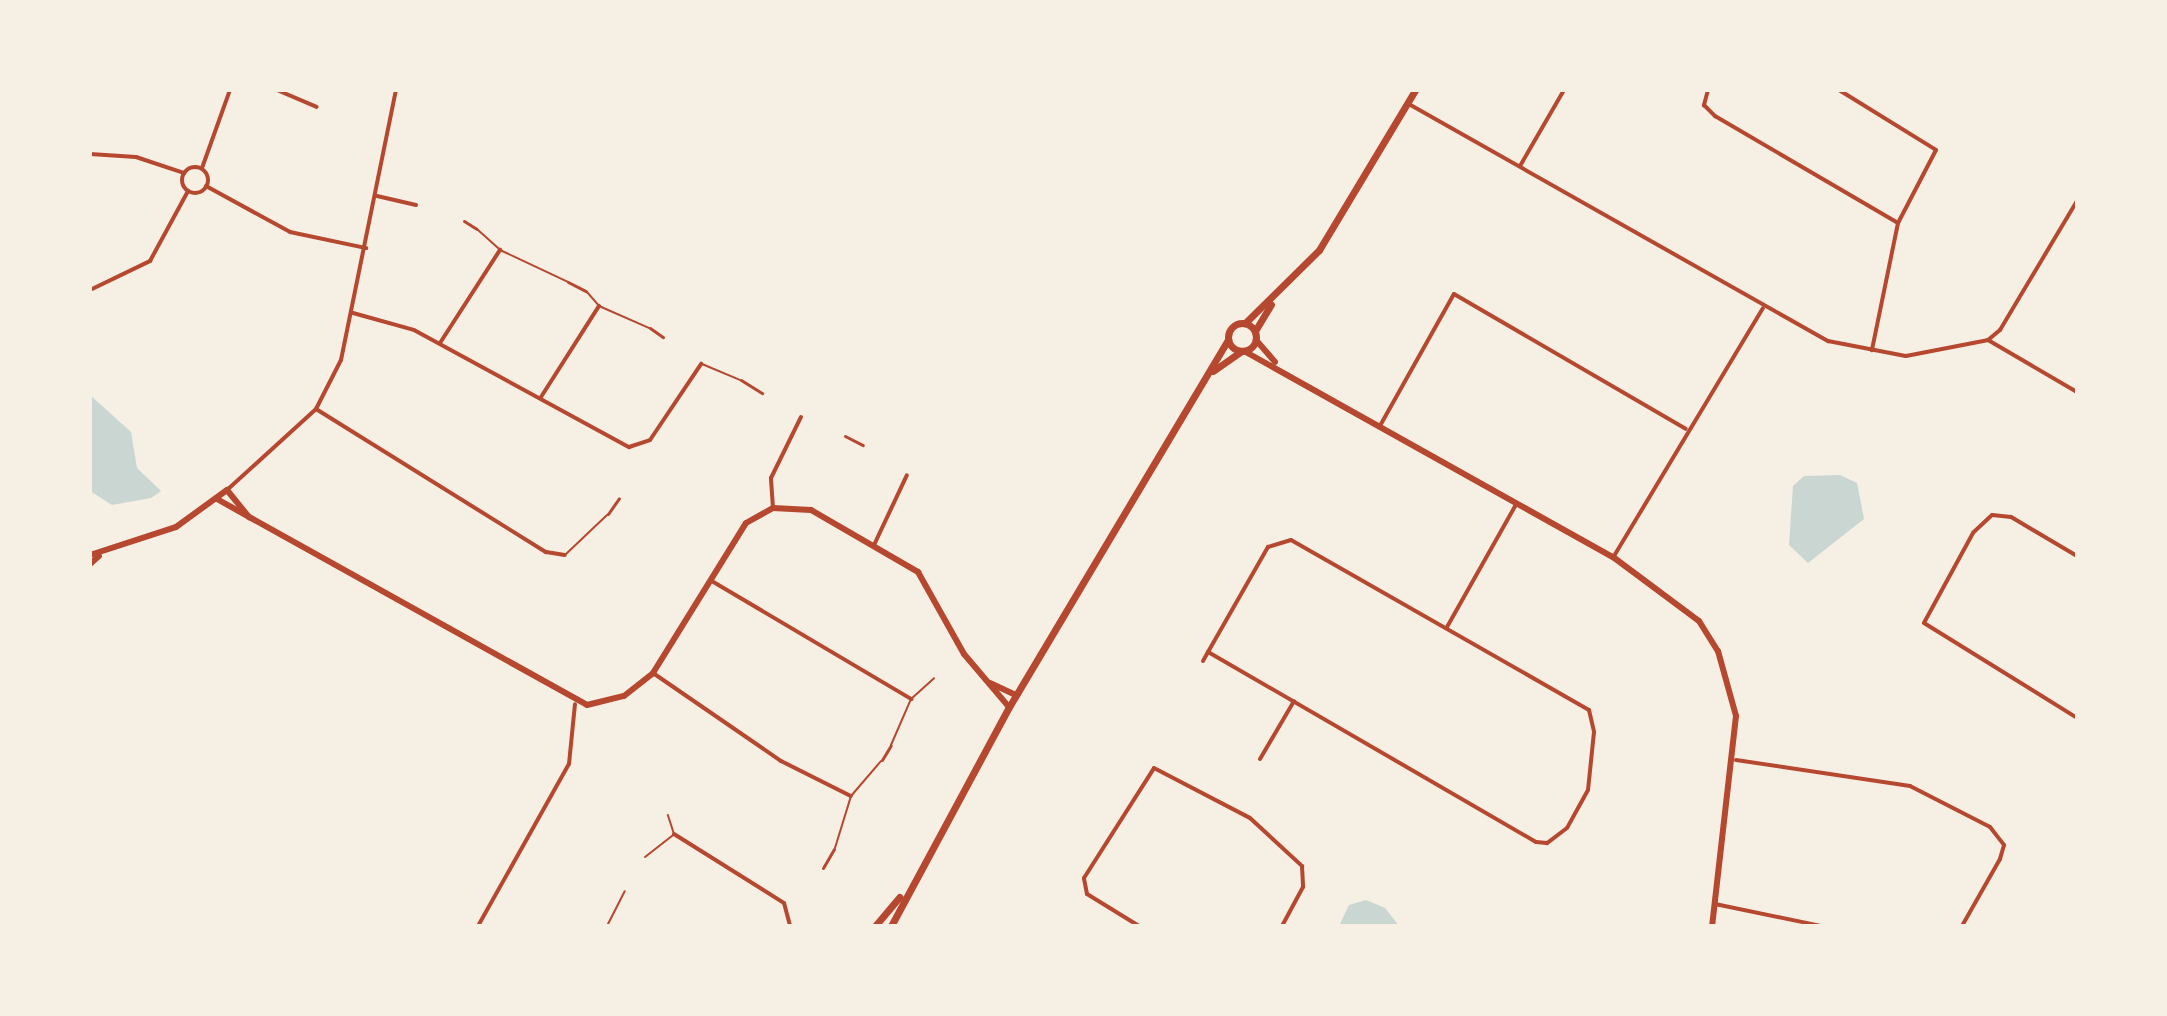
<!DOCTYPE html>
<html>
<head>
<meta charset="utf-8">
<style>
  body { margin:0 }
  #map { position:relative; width:2167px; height:1016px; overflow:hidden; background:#f6efe4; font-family:"DM Sans",sans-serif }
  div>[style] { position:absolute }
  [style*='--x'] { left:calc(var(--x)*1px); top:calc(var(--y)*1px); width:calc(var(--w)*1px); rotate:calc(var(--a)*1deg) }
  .water>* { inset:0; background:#c9d6d2 }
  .service>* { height:2px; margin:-1px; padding:0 1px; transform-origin:1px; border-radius:1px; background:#b5482f }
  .pedestrian>* { height:3px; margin:-1.5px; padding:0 1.5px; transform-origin:1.5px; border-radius:1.5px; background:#b5482f }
  .minor>* { height:4px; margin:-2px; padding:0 2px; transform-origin:2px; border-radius:2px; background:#b5482f }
  .minor>.ring { margin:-2px; padding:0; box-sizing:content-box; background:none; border:4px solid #b5482f; border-radius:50% }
  .tertiary>* { height:6px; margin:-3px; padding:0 3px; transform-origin:3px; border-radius:3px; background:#b5482f }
  .primary>* { height:7px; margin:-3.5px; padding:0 3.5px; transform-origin:3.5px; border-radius:3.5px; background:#b5482f }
  .primary>.ring { margin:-3.5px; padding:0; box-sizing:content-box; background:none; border:7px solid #b5482f; border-radius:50% }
  span { translate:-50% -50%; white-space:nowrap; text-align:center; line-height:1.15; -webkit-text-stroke:8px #f6efe4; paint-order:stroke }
  .frame { position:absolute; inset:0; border:92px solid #f6efe4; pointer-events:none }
</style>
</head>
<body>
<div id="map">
  <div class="water">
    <div style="clip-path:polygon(90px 395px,131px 432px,137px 468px,161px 491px,151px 498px,112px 505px,90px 491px)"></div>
    <div style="clip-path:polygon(1840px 475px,1857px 483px,1864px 519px,1808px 563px,1789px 545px,1793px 486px,1804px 476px)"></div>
    <div style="clip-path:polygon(1366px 900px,1385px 908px,1399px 926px,1339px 926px,1349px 905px)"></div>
  </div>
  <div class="service">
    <div style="--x:478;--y:230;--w:30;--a:42"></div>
    <div style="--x:500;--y:250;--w:75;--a:25.2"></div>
    <div style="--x:587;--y:292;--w:18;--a:49"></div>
    <div style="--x:599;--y:306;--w:55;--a:23.7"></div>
    <div style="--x:702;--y:364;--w:41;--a:22.8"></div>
    <div style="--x:566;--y:554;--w:57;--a:-43.6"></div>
    <div style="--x:891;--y:745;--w:50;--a:-66.5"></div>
    <div style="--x:911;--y:699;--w:31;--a:-42"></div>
    <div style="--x:835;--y:848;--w:54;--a:-72.9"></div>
    <div style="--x:851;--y:796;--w:46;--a:-49.4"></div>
    <div style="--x:645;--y:857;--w:37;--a:-38"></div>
    <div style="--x:674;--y:834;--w:20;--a:-108"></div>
    <div style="--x:607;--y:926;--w:39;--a:-63"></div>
  </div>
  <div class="pedestrian">
    <div style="--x:464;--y:221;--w:15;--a:32"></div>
    <div style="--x:568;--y:282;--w:20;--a:27"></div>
    <div style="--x:650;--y:328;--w:16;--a:35"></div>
    <div style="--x:741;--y:380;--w:25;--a:32"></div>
    <div style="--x:845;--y:436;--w:20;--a:27"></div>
    <div style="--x:608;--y:514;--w:19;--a:-55"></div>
    <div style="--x:882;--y:760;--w:17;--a:-59"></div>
    <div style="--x:823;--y:868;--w:22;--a:-60"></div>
  </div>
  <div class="minor">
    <div style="--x:277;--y:90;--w:43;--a:23"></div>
    <div style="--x:1708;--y:90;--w:16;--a:105"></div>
    <div style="--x:1704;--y:105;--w:16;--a:45"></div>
    <div style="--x:1715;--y:116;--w:212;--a:30.3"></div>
    <div style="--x:1839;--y:90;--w:114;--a:31.7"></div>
    <div style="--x:1936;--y:150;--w:82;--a:117.5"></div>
    <div style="--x:1898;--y:223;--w:130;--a:101.6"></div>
    <div style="--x:1407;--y:103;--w:484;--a:29.5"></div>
    <div style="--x:1828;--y:341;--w:79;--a:10.9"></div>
    <div style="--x:1906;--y:356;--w:84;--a:-11"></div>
    <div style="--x:1988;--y:340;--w:16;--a:-40"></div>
    <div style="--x:2000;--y:330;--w:150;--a:-59.2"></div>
    <div style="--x:90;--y:154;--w:46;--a:3.7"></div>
    <div style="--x:136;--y:157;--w:51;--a:18.4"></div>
    <div style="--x:1520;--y:166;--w:88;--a:-59.9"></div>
    <div class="ring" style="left:182px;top:167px;width:22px;height:22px"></div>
    <div style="--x:202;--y:168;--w:83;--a:-70.3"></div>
    <div style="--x:206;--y:186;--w:96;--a:28.7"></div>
    <div style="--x:290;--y:232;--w:78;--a:11.9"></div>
    <div style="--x:377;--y:196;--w:40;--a:13"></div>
    <div style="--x:90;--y:290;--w:67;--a:-25.8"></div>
    <div style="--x:150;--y:261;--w:80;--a:-61.5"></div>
    <div style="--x:353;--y:313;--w:63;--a:15.6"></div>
    <div style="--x:414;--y:330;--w:245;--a:28.6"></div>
    <div style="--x:629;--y:447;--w:22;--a:-18"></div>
    <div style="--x:650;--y:440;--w:92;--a:-56.1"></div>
    <div style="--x:1988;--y:340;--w:103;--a:30.3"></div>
    <div style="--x:440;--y:343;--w:111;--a:-57.2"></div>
    <div style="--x:541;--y:397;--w:108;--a:-57.5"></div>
    <div style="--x:316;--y:409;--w:271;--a:31.9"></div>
    <div style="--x:546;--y:552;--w:19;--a:9"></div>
    <div style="--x:1381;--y:424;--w:149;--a:-60.7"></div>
    <div style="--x:1454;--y:294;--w:268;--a:30.2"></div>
    <div style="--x:227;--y:490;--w:120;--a:-42.3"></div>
    <div style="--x:316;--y:409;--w:55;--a:-63"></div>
    <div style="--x:341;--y:360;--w:276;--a:-78.5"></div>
    <div style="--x:773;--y:508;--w:30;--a:-94"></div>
    <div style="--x:771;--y:478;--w:68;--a:-63.8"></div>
    <div style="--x:874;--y:545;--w:77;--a:-64.8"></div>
    <div style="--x:1614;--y:556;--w:289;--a:-59"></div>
    <div style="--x:2077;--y:556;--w:77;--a:-149.4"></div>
    <div style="--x:2011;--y:517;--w:19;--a:-174"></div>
    <div style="--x:1992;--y:515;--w:26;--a:137"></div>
    <div style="--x:1973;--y:533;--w:102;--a:118.6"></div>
    <div style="--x:1924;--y:623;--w:180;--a:31.8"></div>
    <div style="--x:710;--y:580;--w:234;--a:30.6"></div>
    <div style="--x:1447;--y:627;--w:142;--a:-60.6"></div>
    <div style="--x:1203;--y:661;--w:10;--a:-61"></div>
    <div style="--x:1208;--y:652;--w:121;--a:-60.3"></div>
    <div style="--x:1268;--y:547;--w:24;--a:-17"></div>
    <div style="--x:1291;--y:540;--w:343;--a:29.7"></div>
    <div style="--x:1589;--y:710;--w:23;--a:77"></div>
    <div style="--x:1594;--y:732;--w:58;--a:95.9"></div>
    <div style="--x:1588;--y:790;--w:43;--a:118.9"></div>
    <div style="--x:1567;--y:828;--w:25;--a:143"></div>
    <div style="--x:1547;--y:843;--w:11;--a:-175"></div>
    <div style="--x:1536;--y:842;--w:379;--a:-149.9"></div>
    <div style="--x:653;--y:673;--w:155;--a:34.5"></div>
    <div style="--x:781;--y:761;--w:78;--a:26.6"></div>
    <div style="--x:1260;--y:759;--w:67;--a:-59.6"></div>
    <div style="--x:1736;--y:760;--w:176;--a:8.5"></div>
    <div style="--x:1910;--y:786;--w:90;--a:27.1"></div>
    <div style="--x:1990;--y:827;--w:23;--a:52"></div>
    <div style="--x:2004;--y:845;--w:15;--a:106"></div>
    <div style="--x:2000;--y:859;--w:77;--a:119.6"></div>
    <div style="--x:674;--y:834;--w:130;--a:32.1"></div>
    <div style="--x:784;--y:903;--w:24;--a:75"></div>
    <div style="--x:1715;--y:904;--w:108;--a:11.7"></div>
    <div style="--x:478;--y:926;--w:186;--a:-60.7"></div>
    <div style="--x:569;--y:764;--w:60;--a:-84.3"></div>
    <div style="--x:1139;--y:926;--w:61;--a:-148.4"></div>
    <div style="--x:1087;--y:894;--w:16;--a:-101"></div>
    <div style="--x:1084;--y:878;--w:130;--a:-57.5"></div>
    <div style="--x:1154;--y:768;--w:108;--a:27.5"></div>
    <div style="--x:1250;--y:818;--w:71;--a:42.7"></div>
    <div style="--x:1302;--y:866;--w:21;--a:87"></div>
    <div style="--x:1303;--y:887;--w:44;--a:118.3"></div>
  </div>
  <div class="tertiary">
    <div style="--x:1256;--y:340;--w:29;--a:49"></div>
    <div style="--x:1244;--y:351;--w:423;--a:29.2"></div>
    <div style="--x:1613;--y:557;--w:107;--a:36.7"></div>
    <div style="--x:1699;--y:621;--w:36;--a:58"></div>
    <div style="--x:1718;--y:651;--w:67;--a:74.5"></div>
    <div style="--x:1736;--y:716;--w:211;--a:96.5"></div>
    <div style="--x:217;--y:499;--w:423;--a:29.1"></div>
    <div style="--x:587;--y:705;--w:38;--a:-14"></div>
    <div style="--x:624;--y:696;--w:37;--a:-38"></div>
    <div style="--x:653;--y:673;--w:176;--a:-58.2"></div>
    <div style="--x:746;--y:523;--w:31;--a:-29"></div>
    <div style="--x:773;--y:508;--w:38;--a:3"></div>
    <div style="--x:811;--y:510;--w:124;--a:30.1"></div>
    <div style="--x:918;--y:572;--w:94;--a:60.7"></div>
    <div style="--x:964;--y:654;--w:70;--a:49.7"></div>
    <div style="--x:90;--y:555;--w:90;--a:-18"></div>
    <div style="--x:176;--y:527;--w:63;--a:-36"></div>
    <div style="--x:227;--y:490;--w:35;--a:51"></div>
    <div style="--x:90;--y:564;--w:12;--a:-42"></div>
    <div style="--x:990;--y:683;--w:29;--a:25"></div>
  </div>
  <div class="primary">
    <div class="ring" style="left:1228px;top:323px;width:21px;height:21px"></div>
    <div style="--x:1245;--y:323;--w:104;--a:-44.6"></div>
    <div style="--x:1319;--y:250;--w:187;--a:-59"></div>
    <div style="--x:1255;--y:331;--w:31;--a:-59"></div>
    <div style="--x:1213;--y:371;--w:35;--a:-35"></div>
    <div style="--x:875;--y:926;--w:38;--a:-50"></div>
    <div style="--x:891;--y:926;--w:249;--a:-61.7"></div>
    <div style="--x:1009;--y:707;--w:427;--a:-59.2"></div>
  </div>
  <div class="frame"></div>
</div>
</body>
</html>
